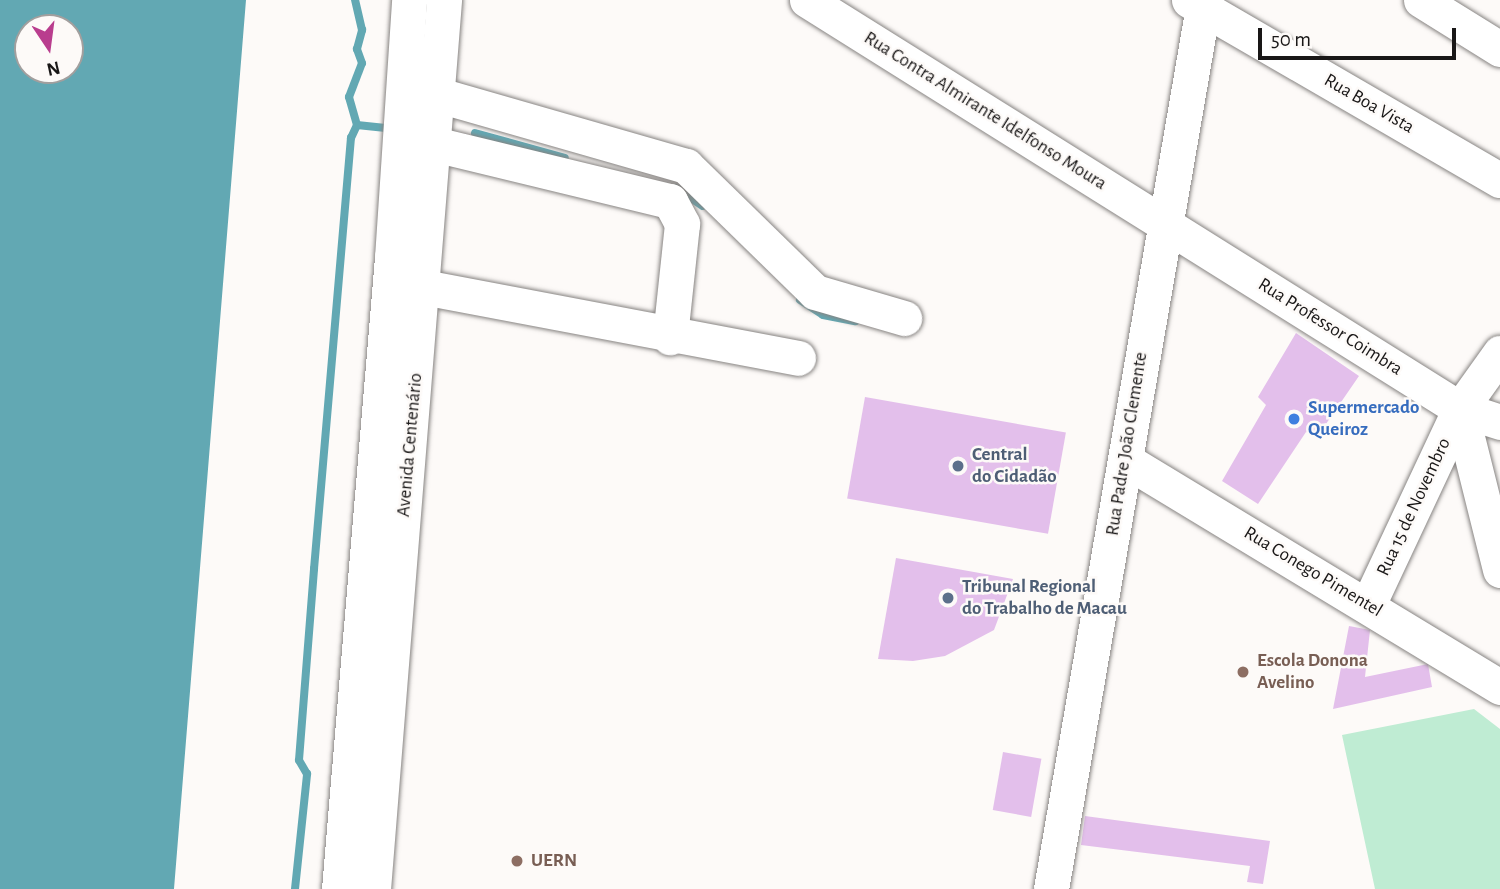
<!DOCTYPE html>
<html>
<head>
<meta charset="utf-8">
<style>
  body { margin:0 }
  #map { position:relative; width:1500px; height:889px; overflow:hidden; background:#fdfaf8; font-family:"Alegreya Sans",sans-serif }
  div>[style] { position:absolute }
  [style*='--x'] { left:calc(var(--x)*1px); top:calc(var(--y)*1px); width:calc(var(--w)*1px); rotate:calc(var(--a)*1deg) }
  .green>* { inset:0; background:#bfecd3 }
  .water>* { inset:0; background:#62a8b3 }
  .stream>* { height:8px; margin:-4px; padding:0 4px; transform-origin:4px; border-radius:4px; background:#62a8b3 }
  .building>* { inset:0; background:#e3bfeb; transform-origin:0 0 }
  .roads { filter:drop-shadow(0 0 2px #878482) drop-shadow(0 0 2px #878482) }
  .minor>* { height:35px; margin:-17.5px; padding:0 17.5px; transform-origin:17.5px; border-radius:17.5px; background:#fff }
  .dots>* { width:19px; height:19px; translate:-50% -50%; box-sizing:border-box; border:4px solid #fdfaf8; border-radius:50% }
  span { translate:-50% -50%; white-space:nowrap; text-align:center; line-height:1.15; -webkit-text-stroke:5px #fdfaf8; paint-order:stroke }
  .street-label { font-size:19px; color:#191717 }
  .shop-label { font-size:19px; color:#366cbe; font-weight:700 }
  .left { translate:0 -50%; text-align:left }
  .service-label { font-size:19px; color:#4e5e75; font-weight:700 }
  .education-label { font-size:19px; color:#785e54; font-weight:700 }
  .north { position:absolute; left:14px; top:14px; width:70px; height:70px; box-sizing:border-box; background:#fdfaf8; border:2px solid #a29f9e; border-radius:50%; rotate:167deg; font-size:19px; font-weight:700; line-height:28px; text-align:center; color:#191717 }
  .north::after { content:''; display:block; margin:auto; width:24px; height:32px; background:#b93d8e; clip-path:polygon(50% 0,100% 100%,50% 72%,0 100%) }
  .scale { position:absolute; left:1258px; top:28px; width:198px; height:32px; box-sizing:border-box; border:4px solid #191717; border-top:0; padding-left:9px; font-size:21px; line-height:24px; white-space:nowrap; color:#191717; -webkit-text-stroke:5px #fdfaf8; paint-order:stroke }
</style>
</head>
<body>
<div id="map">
  <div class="green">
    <div style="clip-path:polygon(1474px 709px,1500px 729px,1500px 889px,1375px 889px,1342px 735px)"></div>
  </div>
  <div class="water">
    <div style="clip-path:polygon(evenodd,0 0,246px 0,174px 889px,0 889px,0 0,28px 28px,70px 28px,70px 70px,28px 70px,28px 28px)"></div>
  </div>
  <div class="stream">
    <div style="--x:357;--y:125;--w:36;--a:6"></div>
    <div style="--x:475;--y:133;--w:93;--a:15.5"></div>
    <div style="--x:676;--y:188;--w:32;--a:34"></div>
    <div style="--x:800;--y:300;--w:27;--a:33"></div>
    <div style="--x:823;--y:315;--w:33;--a:11"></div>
    <div style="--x:295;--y:889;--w:116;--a:-84"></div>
    <div style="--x:307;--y:774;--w:16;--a:-120"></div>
    <div style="--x:299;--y:760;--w:192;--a:-85.5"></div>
    <div style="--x:314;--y:569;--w:433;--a:-85.1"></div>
    <div style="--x:351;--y:138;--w:14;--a:-65"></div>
    <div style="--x:357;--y:125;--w:29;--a:-106"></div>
    <div style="--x:349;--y:97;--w:36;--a:-69"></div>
    <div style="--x:362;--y:63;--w:15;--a:-110"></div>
    <div style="--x:357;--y:49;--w:20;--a:-75"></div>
    <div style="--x:362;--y:30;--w:31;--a:-103"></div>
  </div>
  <div class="building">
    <div style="clip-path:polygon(1296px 333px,1359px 376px,1317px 437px,1306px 432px,1258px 504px,1222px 481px,1266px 405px,1258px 397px)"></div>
    <div style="left:865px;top:397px;width:204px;height:103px;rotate:10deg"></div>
    <div style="clip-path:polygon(896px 558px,1013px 579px,994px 630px,945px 656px,913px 661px,878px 659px)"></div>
    <div style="clip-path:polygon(1349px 626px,1370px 630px,1365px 677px,1428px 664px,1432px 687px,1333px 709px)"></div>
    <div style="left:1003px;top:752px;width:39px;height:59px;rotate:10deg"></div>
    <div style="clip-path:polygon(1085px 816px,1270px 841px,1263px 884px,1247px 882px,1250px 866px,1081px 845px)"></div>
  </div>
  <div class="roads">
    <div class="minor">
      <div style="--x:807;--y:0;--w:771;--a:32.06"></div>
      <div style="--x:1460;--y:409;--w:42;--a:18"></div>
      <div style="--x:1189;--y:0;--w:359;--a:30.1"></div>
      <div style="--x:1421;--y:0;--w:93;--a:31.8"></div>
      <div style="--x:435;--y:94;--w:261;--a:16"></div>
      <div style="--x:686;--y:166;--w:180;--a:44.3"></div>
      <div style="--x:815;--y:292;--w:93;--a:16.3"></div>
      <div style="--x:434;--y:144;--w:243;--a:13.6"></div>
      <div style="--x:670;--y:201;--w:26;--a:62"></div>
      <div style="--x:682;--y:224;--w:114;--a:96.1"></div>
      <div style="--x:402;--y:283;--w:403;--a:10.7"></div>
      <div style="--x:1460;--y:409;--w:166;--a:76"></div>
      <div style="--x:1125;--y:460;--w:438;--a:31.2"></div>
      <div style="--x:1368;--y:605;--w:217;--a:-64.9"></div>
      <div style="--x:1460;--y:409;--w:69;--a:-54.5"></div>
      <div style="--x:339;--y:889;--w:633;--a:-85.2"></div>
      <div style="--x:392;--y:258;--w:259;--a:-86.2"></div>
      <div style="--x:373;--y:889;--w:892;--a:-85.43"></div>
      <div style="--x:1051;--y:889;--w:902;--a:-80.23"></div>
    </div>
  </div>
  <div class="dots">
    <div style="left:1294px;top:419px;background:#3f7fe0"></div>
    <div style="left:958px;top:466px;background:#5c6f8a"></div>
    <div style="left:948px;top:598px;background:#5c6f8a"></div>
    <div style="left:1243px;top:672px;background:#8d6e63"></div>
    <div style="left:517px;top:861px;background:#8d6e63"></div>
  </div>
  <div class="street-label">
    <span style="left:1369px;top:104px;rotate:30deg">Rua Boa Vista</span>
    <span style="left:985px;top:111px;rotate:32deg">Rua Contra Almirante Idelfonso Moura</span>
    <span style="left:1330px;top:327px;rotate:32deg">Rua Professor Coimbra</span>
    <span style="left:1127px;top:444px;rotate:-81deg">Rua Padre João Clemente</span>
    <span style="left:410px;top:445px;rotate:-85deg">Avenida Centenário</span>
    <span style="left:1414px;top:507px;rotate:-65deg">Rua 15 de Novembro</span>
    <span style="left:1313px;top:572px;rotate:31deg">Rua Conego Pimentel</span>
  </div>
  <div class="shop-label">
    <span class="left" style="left:1308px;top:419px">Supermercado<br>Queiroz</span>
  </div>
  <div class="service-label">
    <span class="left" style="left:972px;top:466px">Central<br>do Cidadão</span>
    <span class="left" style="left:962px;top:598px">Tribunal Regional<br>do Trabalho de Macau</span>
  </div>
  <div class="education-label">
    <span class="left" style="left:1257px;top:672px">Escola Donona<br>Avelino</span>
    <span class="left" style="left:531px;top:861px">UERN</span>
  </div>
  <div class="north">N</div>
  <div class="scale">50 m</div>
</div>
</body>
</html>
